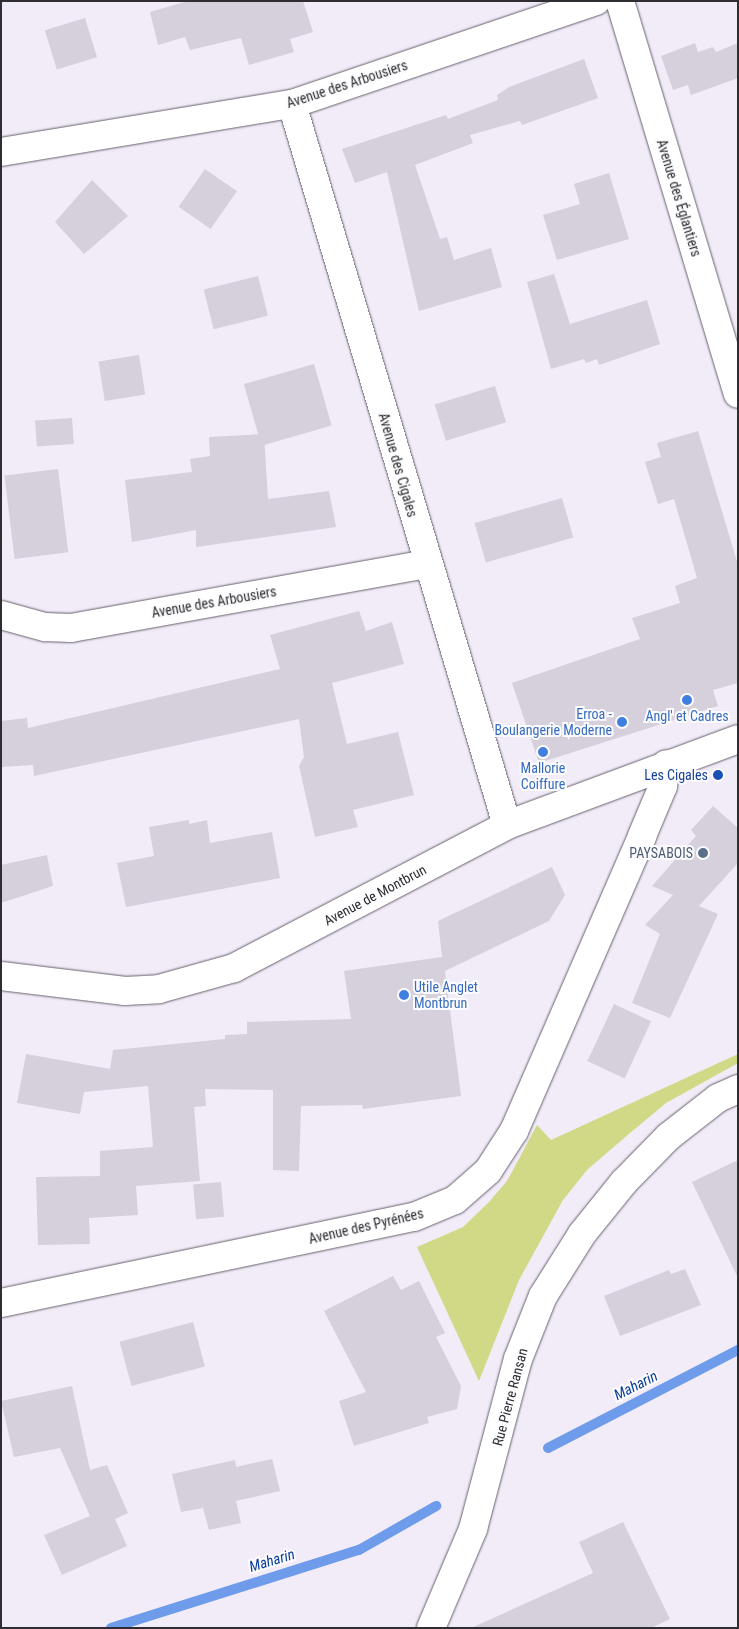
<!DOCTYPE html>
<html>
<head>
<meta charset="utf-8">
<style>
  body { margin:0 }
  #map { position:relative; width:739px; height:1629px; overflow:hidden; background:#f2ebf8; font-family:"Roboto Condensed",sans-serif }
  div>[style] { position:absolute }
  [style*='--x'] { left:calc(var(--x)*1px); top:calc(var(--y)*1px); width:calc(var(--w)*1px); rotate:calc(var(--a)*1deg) }
  .green>* { inset:0; background:#d1d986 }
  .stream>* { height:10px; margin:-5px; padding:0 5px; transform-origin:5px; border-radius:5px; background:#6e9ceb }
  .building>* { inset:0; background:#d6cfdc; transform-origin:0 0 }
  .roads { filter:drop-shadow(0 0 1px #67616c) drop-shadow(0 0 1px #67616c) }
  .minor>* { height:28px; margin:-14px; padding:0 14px; transform-origin:14px; border-radius:14px; background:#fff }
  .tertiary>* { height:28px; margin:-14px; padding:0 14px; transform-origin:14px; border-radius:14px; background:#fff }
  .dots>* { width:14px; height:14px; translate:-50% -50%; box-sizing:border-box; border:2px solid #fcfbfd; border-radius:50% }
  span { translate:-50% -50%; white-space:nowrap; text-align:center; line-height:1.15; -webkit-text-stroke:4px #fcfbfd; paint-order:stroke }
  .street-label { font-size:14px; color:#2f2d31 }
  .shop-label { font-size:14px; color:#366cbe }
  .right { translate:-100% -50%; text-align:right }
  .left { translate:0 -50%; text-align:left }
  .transit-label { font-size:14px; color:#164399 }
  .service-label { font-size:14px; color:#4e5e75 }
  .water-label { font-size:15px; color:#083f99; font-style:italic }
  .frame { position:absolute; inset:0; border:2px solid #2f2d31; pointer-events:none }
</style>
</head>
<body>
<div id="map">
  <div class="green">
    <div style="clip-path:polygon(738px 1054px,738px 1063px,666px 1103px,630px 1133px,587px 1170px,563px 1200px,519px 1280px,479px 1381px,417px 1247px,463px 1227px,489px 1202px,507px 1181px,537px 1125px,551px 1140px)"></div>
  </div>
  <div class="stream">
    <div style="--x:548;--y:1448;--w:214;--a:-27.3"></div>
    <div style="--x:111;--y:1628;--w:260;--a:-17.5"></div>
    <div style="--x:359;--y:1550;--w:89;--a:-29.7"></div>
  </div>
  <div class="building">
    <div style="clip-path:polygon(188px 1px,303px 1px,313px 32px,290px 39px,294px 52px,249px 65px,241px 38px,190px 50px,185px 37px,158px 45px,150px 12px)"></div>
    <div style="left:85px;top:18px;width:41px;height:42px;rotate:73deg"></div>
    <div style="clip-path:polygon(695px 43px,698px 52px,713px 47px,716px 52px,738px 43px,738px 78px,691px 95px,688px 85px,673px 90px,661px 56px)"></div>
    <div style="clip-path:polygon(584px 59px,598px 98px,522px 125px,520px 121px,470px 135px,473px 143px,415px 165px,440px 239px,447px 237px,454px 260px,491px 248px,502px 287px,419px 311px,387px 172px,355px 183px,342px 149px,446px 115px,448px 119px,498px 100px,497px 95px,509px 87px)"></div>
    <div style="left:205px;top:169px;width:39px;height:46px;rotate:35deg"></div>
    <div style="clip-path:polygon(609px 173px,629px 239px,557px 260px,543px 215px,580px 204px,574px 184px)"></div>
    <div style="clip-path:polygon(92px 180px,128px 216px,84px 254px,55px 222px)"></div>
    <div style="clip-path:polygon(554px 274px,570px 324px,647px 300px,660px 344px,599px 365px,597px 359px,586px 363px,584px 359px,551px 369px,527px 282px)"></div>
    <div style="left:258px;top:276px;width:41px;height:56px;rotate:76deg"></div>
    <div style="left:139px;top:355px;width:40px;height:41px;rotate:81deg"></div>
    <div style="left:314px;top:364px;width:64px;height:73px;rotate:74deg"></div>
    <div style="left:495px;top:386px;width:38px;height:63px;rotate:73deg"></div>
    <div style="left:72px;top:418px;width:26px;height:37px;rotate:86deg"></div>
    <div style="clip-path:polygon(698px 431px,738px 565px,738px 683px,713px 690px,718px 706px,539px 763px,512px 683px,640px 639px,632px 618px,680px 603px,675px 586px,697px 578px,674px 499px,658px 504px,645px 462px,661px 457px,657px 443px)"></div>
    <div style="clip-path:polygon(264px 434px,268px 499px,329px 491px,336px 527px,196px 547px,196px 530px,132px 542px,125px 480px,192px 472px,190px 459px,210px 456px,209px 437px)"></div>
    <div style="left:58px;top:469px;width:84px;height:54px;rotate:83deg"></div>
    <div style="left:562px;top:498px;width:41px;height:91px;rotate:74deg"></div>
    <div style="clip-path:polygon(359px 611px,366px 631px,392px 622px,404px 664px,332px 683px,347px 744px,398px 732px,414px 795px,353px 810px,358px 827px,315px 837px,299px 766px,304px 757px,299px 719px,34px 776px,33px 765px,1px 767px,1px 721px,27px 718px,28px 728px,280px 669px,270px 635px)"></div>
    <div style="clip-path:polygon(713px 806px,738px 828px,738px 863px,699px 906px,718px 914px,670px 1018px,632px 1003px,660px 934px,645px 925px,673px 895px,652px 886px,696px 836px,691px 830px)"></div>
    <div style="clip-path:polygon(189px 820px,189px 824px,207px 820px,210px 843px,272px 832px,280px 878px,126px 907px,117px 863px,154px 856px,149px 827px)"></div>
    <div style="clip-path:polygon(47px 855px,53px 886px,1px 903px,1px 865px)"></div>
    <div style="clip-path:polygon(552px 867px,565px 895px,549px 921px,445px 971px,461px 1096px,363px 1109px,362px 1105px,301px 1106px,299px 1171px,273px 1170px,273px 1090px,205px 1089px,206px 1106px,194px 1107px,200px 1181px,136px 1186px,138px 1215px,89px 1218px,90px 1244px,38px 1245px,36px 1177px,100px 1176px,100px 1151px,153px 1147px,148px 1086px,84px 1092px,80px 1114px,17px 1103px,26px 1054px,110px 1069px,113px 1050px,225px 1039px,225px 1035px,247px 1034px,247px 1022px,351px 1019px,344px 971px,442px 957px,438px 921px)"></div>
    <div style="left:614px;top:1004px;width:41px;height:63px;rotate:25deg"></div>
    <div style="clip-path:polygon(738px 1160px,738px 1278px,692px 1182px)"></div>
    <div style="left:221px;top:1182px;width:35px;height:28px;rotate:85deg"></div>
    <div style="clip-path:polygon(685px 1269px,701px 1305px,620px 1336px,604px 1296px,669px 1270px,671px 1274px)"></div>
    <div style="clip-path:polygon(393px 1276px,401px 1290px,419px 1281px,445px 1333px,436px 1337px,461px 1386px,457px 1409px,427px 1417px,429px 1423px,354px 1446px,339px 1401px,366px 1392px,324px 1311px)"></div>
    <div style="left:193px;top:1322px;width:46px;height:76px;rotate:75deg"></div>
    <div style="clip-path:polygon(72px 1386px,90px 1470px,107px 1465px,128px 1513px,115px 1519px,127px 1546px,62px 1575px,44px 1535px,90px 1516px,60px 1448px,14px 1457px,1px 1401px)"></div>
    <div style="clip-path:polygon(272px 1459px,280px 1491px,236px 1501px,241px 1523px,209px 1530px,203px 1508px,181px 1512px,172px 1474px,235px 1460px,236px 1467px)"></div>
    <div style="clip-path:polygon(623px 1522px,670px 1619px,651px 1628px,471px 1628px,593px 1573px,579px 1542px)"></div>
  </div>
  <div class="roads">
    <div class="minor">
      <div style="--x:620;--y:1;--w:410;--a:73.3"></div>
      <div style="--x:292;--y:104;--w:752;--a:73.4"></div>
      <div style="--x:1;--y:152;--w:295;--a:-9.4"></div>
      <div style="--x:292;--y:104;--w:321;--a:-18.7"></div>
      <div style="--x:1;--y:615;--w:46;--a:15.3"></div>
      <div style="--x:45;--y:627;--w:26;--a:2"></div>
      <div style="--x:71;--y:628;--w:363;--a:-10.2"></div>
      <div style="--x:1;--y:1303;--w:422;--a:-11.8"></div>
      <div style="--x:414;--y:1217;--w:44;--a:-22.5"></div>
      <div style="--x:455;--y:1200;--w:44;--a:-41.3"></div>
      <div style="--x:488;--y:1171;--w:48;--a:-57"></div>
      <div style="--x:514;--y:1131;--w:322;--a:-66.5"></div>
      <div style="--x:642;--y:836;--w:54;--a:-67.2"></div>
      <div style="--x:663;--y:786;--w:22;--a:-82"></div>
      <div style="--x:431;--y:1628;--w:108;--a:-67"></div>
      <div style="--x:473;--y:1529;--w:176;--a:-75.2"></div>
      <div style="--x:518;--y:1359;--w:68;--a:-68.4"></div>
      <div style="--x:543;--y:1296;--w:73;--a:-57.8"></div>
      <div style="--x:582;--y:1234;--w:67;--a:-51.1"></div>
      <div style="--x:624;--y:1182;--w:63;--a:-45.6"></div>
      <div style="--x:668;--y:1137;--w:63;--a:-38"></div>
      <div style="--x:718;--y:1098;--w:22;--a:-24"></div>
    </div>
    <div class="tertiary">
      <div style="--x:1;--y:976;--w:125;--a:6.9"></div>
      <div style="--x:125;--y:991;--w:34;--a:-3"></div>
      <div style="--x:159;--y:989;--w:78;--a:-15.6"></div>
      <div style="--x:234;--y:968;--w:308;--a:-27.6"></div>
      <div style="--x:507;--y:825;--w:246;--a:-20.4"></div>
    </div>
  </div>
  <div class="dots">
    <div style="left:687px;top:700px;background:#3f7fe0"></div>
    <div style="left:622px;top:722px;background:#3f7fe0"></div>
    <div style="left:543px;top:752px;background:#3f7fe0"></div>
    <div style="left:718px;top:775px;background:#1a4fb4"></div>
    <div style="left:703px;top:853px;background:#5c6f8a"></div>
    <div style="left:404px;top:995px;background:#3f7fe0"></div>
  </div>
  <div class="street-label">
    <span style="left:347px;top:84px;rotate:-18deg">Avenue des Arbousiers</span>
    <span style="left:679px;top:198px;rotate:73deg">Avenue des Églantiers</span>
    <span style="left:398px;top:465px;rotate:74deg">Avenue des Cigales</span>
    <span style="left:214px;top:602px;rotate:-10deg">Avenue des Arbousiers</span>
    <span style="left:375px;top:895px;rotate:-28deg">Avenue de Montbrun</span>
    <span style="left:366px;top:1226px;rotate:-13deg">Avenue des Pyrénées</span>
    <span style="left:510px;top:1397px;rotate:-75deg">Rue Pierre Ransan</span>
  </div>
  <div class="shop-label">
    <span class="right" style="left:612px;top:722px">Erroa -<br>Boulangerie Moderne</span>
    <span style="left:687px;top:716px">Angl' et Cadres</span>
    <span style="left:543px;top:776px">Mallorie<br>Coiffure</span>
    <span class="left" style="left:414px;top:995px">Utile Anglet<br>Montbrun</span>
  </div>
  <div class="transit-label">
    <span class="right" style="left:708px;top:775px">Les Cigales</span>
  </div>
  <div class="service-label">
    <span class="right" style="left:693px;top:853px">PAYSABOIS</span>
  </div>
  <div class="water-label">
    <span style="left:636px;top:1386px;rotate:-27deg">Maharin</span>
    <span style="left:272px;top:1561px;rotate:-17deg">Maharin</span>
  </div>
  <div class="frame"></div>
</div>
</body>
</html>
